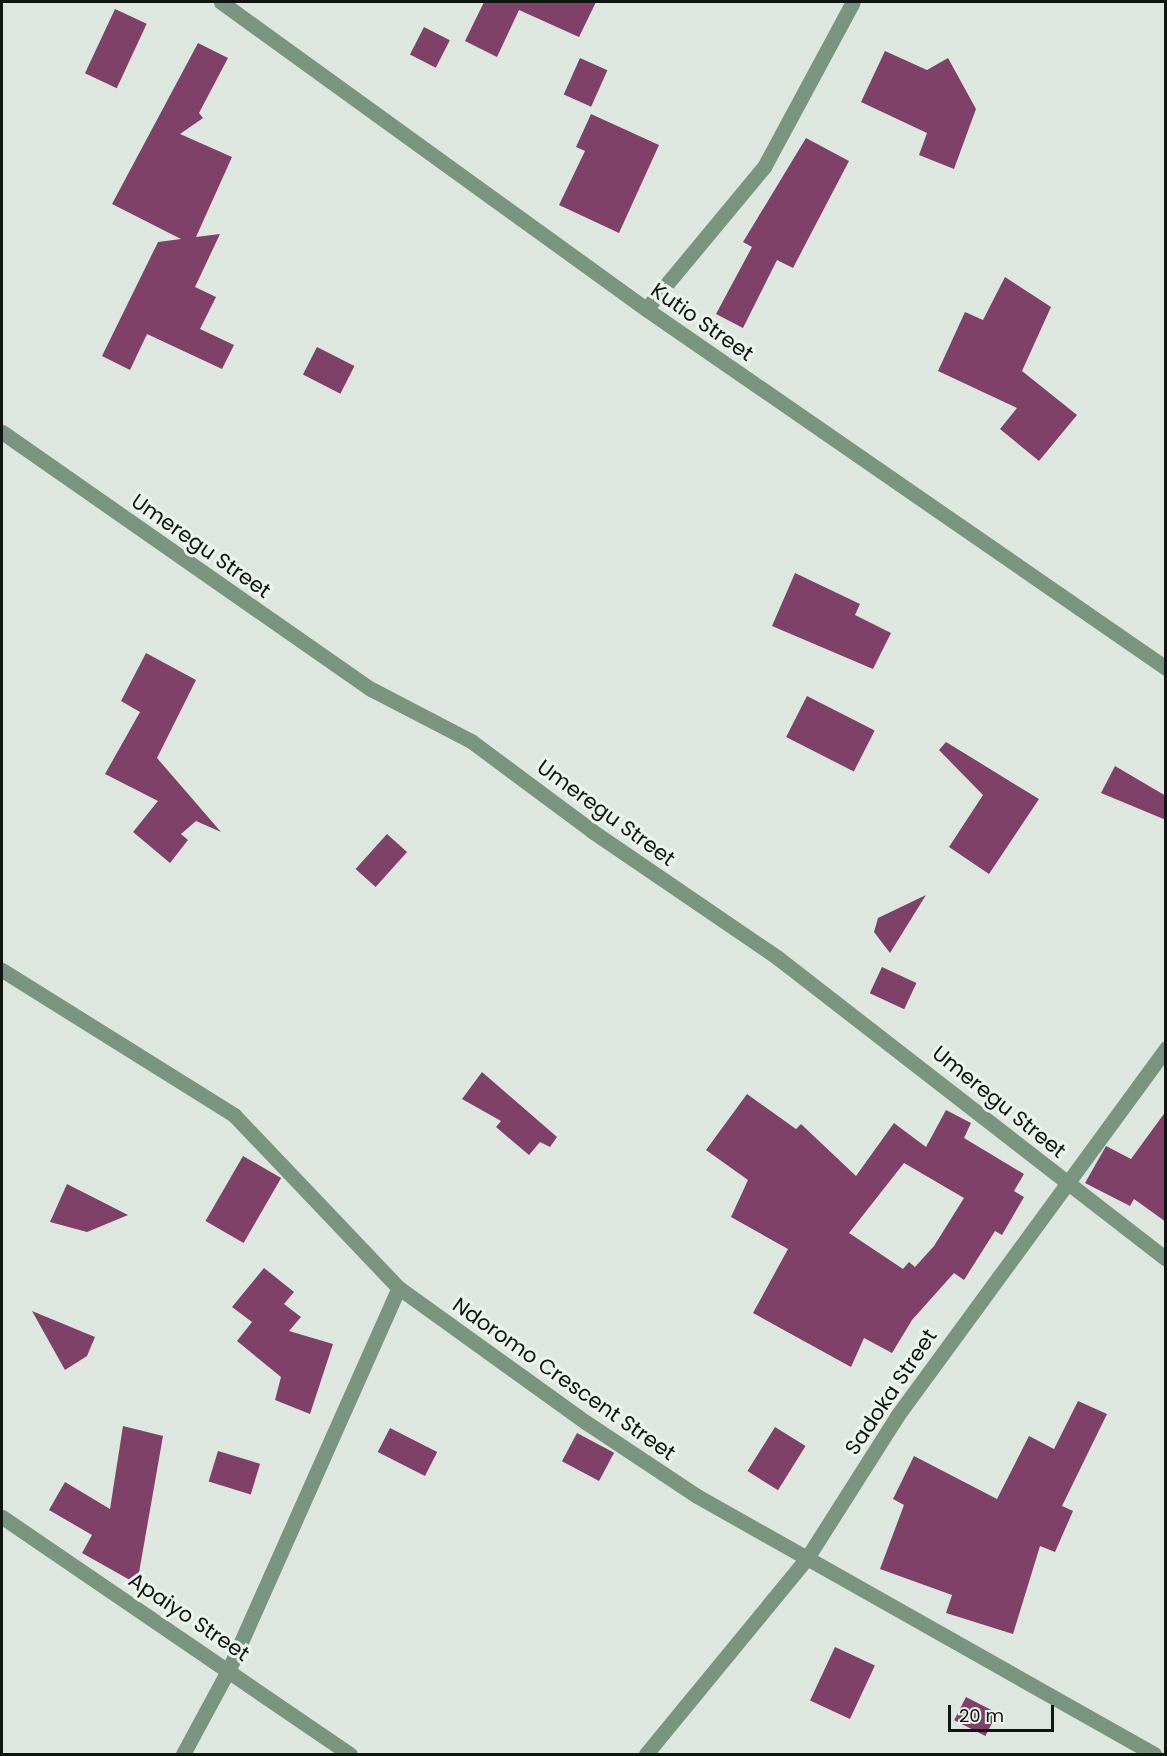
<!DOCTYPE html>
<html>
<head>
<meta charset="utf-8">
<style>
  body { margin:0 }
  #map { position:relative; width:1167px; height:1756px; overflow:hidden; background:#dde7df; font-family:Poppins,sans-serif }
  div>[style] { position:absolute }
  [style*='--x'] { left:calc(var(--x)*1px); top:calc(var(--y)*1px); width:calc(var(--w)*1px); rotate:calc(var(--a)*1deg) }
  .building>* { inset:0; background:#804168; transform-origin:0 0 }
  .minor>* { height:15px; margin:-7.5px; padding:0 7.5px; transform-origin:7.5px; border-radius:7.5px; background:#799580 }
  span { translate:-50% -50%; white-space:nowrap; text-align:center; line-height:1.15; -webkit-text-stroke:6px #eaf4ec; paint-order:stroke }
  .street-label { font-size:21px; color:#111512 }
  .frame { position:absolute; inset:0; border:3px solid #111512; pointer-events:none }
  .scale { position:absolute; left:948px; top:1705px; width:106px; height:27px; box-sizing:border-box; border:3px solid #111512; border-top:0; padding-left:8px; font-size:18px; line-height:21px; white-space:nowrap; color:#111512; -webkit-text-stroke:4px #eaf4ec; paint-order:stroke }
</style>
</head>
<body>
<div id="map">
  <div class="building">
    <div style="clip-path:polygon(484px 2px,596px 2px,579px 37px,519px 10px,497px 57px,465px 41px)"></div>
    <div style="left:115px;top:9px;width:35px;height:71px;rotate:25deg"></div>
    <div style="left:424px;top:27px;width:29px;height:31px;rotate:27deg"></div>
    <div style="clip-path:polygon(198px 43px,228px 58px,199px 113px,203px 118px,180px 134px,232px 157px,196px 237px,220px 234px,195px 287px,216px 297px,200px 329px,234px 345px,222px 369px,147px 334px,130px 370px,102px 356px,158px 242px,181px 239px,112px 204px)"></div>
    <div style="clip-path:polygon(885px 51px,927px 70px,948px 58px,976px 109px,954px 169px,919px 155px,927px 133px,861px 102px)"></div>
    <div style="left:580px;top:58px;width:30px;height:40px;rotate:24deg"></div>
    <div style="clip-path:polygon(591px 114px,659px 145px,619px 233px,559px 205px,585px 151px,576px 147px)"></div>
    <div style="clip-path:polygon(806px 138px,849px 161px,793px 268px,777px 260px,743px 328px,716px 314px,752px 247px,743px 242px)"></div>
    <div style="clip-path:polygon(1005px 277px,1051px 307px,1022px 371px,1077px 415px,1039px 461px,1000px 429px,1017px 408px,938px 371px,965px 312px,983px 320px)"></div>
    <div style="left:317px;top:347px;width:42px;height:31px;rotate:27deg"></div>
    <div style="clip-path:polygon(795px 573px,860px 604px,855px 615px,891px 633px,873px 669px,772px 626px)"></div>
    <div style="clip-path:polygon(146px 653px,196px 680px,157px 758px,221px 832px,196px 821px,181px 834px,188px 840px,170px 863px,133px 832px,158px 801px,105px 774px,140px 712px,121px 701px)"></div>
    <div style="left:807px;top:696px;width:76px;height:46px;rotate:27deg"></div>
    <div style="clip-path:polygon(946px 742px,1039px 799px,989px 874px,949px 847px,983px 795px,939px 750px)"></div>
    <div style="clip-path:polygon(1115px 766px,1166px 796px,1166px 820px,1101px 793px)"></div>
    <div style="left:387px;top:834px;width:27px;height:47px;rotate:42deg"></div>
    <div style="clip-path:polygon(926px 895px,890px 953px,874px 932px,878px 918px)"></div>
    <div style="left:882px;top:967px;width:38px;height:29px;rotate:25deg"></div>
    <div style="clip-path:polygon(482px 1072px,557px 1137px,550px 1147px,540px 1142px,529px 1155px,496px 1127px,501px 1121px,462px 1099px)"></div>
    <div style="clip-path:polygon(evenodd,747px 1094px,796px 1129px,801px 1124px,856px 1176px,894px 1123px,926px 1147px,946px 1110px,971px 1123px,964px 1138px,1024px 1174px,1014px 1191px,1024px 1197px,1002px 1235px,995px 1231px,964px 1280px,954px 1273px,912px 1320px,892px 1353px,864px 1338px,851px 1367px,753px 1313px,788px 1249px,731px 1217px,748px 1180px,706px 1150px,747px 1094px,904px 1163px,964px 1198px,934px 1246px,915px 1267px,909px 1262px,903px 1269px,849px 1233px,904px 1163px)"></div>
    <div style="clip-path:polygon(1166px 1111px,1166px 1222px,1134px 1199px,1130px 1206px,1085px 1183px,1106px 1146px,1131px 1159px)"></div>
    <div style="left:243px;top:1156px;width:44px;height:75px;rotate:30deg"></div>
    <div style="clip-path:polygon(67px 1184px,128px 1215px,87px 1232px,50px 1222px)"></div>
    <div style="clip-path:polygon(264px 1268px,294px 1292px,284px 1304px,301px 1317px,289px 1331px,333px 1344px,310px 1414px,275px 1400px,281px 1377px,237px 1341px,252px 1322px,232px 1307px)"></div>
    <div style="clip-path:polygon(32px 1311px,95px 1337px,87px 1356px,65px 1370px)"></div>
    <div style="clip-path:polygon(1078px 1401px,1107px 1414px,1062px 1506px,1073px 1511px,1055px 1552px,1040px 1546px,1013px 1634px,946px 1613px,952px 1595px,880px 1569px,904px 1505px,893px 1499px,914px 1456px,997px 1499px,1029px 1436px,1054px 1449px)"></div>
    <div style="clip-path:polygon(123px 1426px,163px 1436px,137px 1584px,82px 1553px,92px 1535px,49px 1510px,65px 1482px,110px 1509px)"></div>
    <div style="left:775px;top:1427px;width:36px;height:52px;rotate:32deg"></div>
    <div style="left:390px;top:1428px;width:53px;height:27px;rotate:27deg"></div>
    <div style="left:577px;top:1433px;width:42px;height:32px;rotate:28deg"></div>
    <div style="left:218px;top:1451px;width:44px;height:32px;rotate:17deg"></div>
    <div style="left:835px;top:1647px;width:44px;height:59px;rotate:25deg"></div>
    <div style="left:966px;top:1697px;width:35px;height:26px;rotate:27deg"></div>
  </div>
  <div class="minor">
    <div style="--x:221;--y:2;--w:524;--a:35.84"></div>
    <div style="--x:646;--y:309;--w:632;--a:34.62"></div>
    <div style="--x:646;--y:309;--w:185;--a:-50.3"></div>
    <div style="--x:764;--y:167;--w:187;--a:-61.7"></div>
    <div style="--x:2;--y:432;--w:450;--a:34.9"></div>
    <div style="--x:371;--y:689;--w:113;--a:27.5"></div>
    <div style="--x:471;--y:741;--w:151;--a:36.6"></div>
    <div style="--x:592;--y:831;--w:225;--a:34.3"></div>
    <div style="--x:778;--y:958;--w:491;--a:37.8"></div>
    <div style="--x:2;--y:970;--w:274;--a:32"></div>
    <div style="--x:234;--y:1115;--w:239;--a:46.4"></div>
    <div style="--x:399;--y:1288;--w:231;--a:35.7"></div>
    <div style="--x:587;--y:1423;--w:132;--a:33.6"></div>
    <div style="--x:697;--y:1496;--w:525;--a:29.45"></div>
    <div style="--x:2;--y:1517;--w:421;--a:34.3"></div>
    <div style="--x:183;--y:1754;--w:97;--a:-61.6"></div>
    <div style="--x:229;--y:1669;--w:417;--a:-66"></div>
    <div style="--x:646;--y:1754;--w:254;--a:-50.6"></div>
    <div style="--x:807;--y:1558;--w:168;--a:-57.6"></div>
    <div style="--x:897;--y:1416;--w:456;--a:-53.8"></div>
  </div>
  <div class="street-label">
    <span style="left:702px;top:322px;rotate:35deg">Kutio Street</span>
    <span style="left:201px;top:546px;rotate:35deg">Umeregu Street</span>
    <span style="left:606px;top:813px;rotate:36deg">Umeregu Street</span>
    <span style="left:999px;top:1102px;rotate:39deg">Umeregu Street</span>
    <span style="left:564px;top:1379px;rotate:35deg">Ndoromo Crescent Street</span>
    <span style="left:891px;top:1392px;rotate:-56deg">Sadoka Street</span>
    <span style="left:189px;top:1617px;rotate:34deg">Apaiyo Street</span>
  </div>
  <div class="frame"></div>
  <div class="scale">20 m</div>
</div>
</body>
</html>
